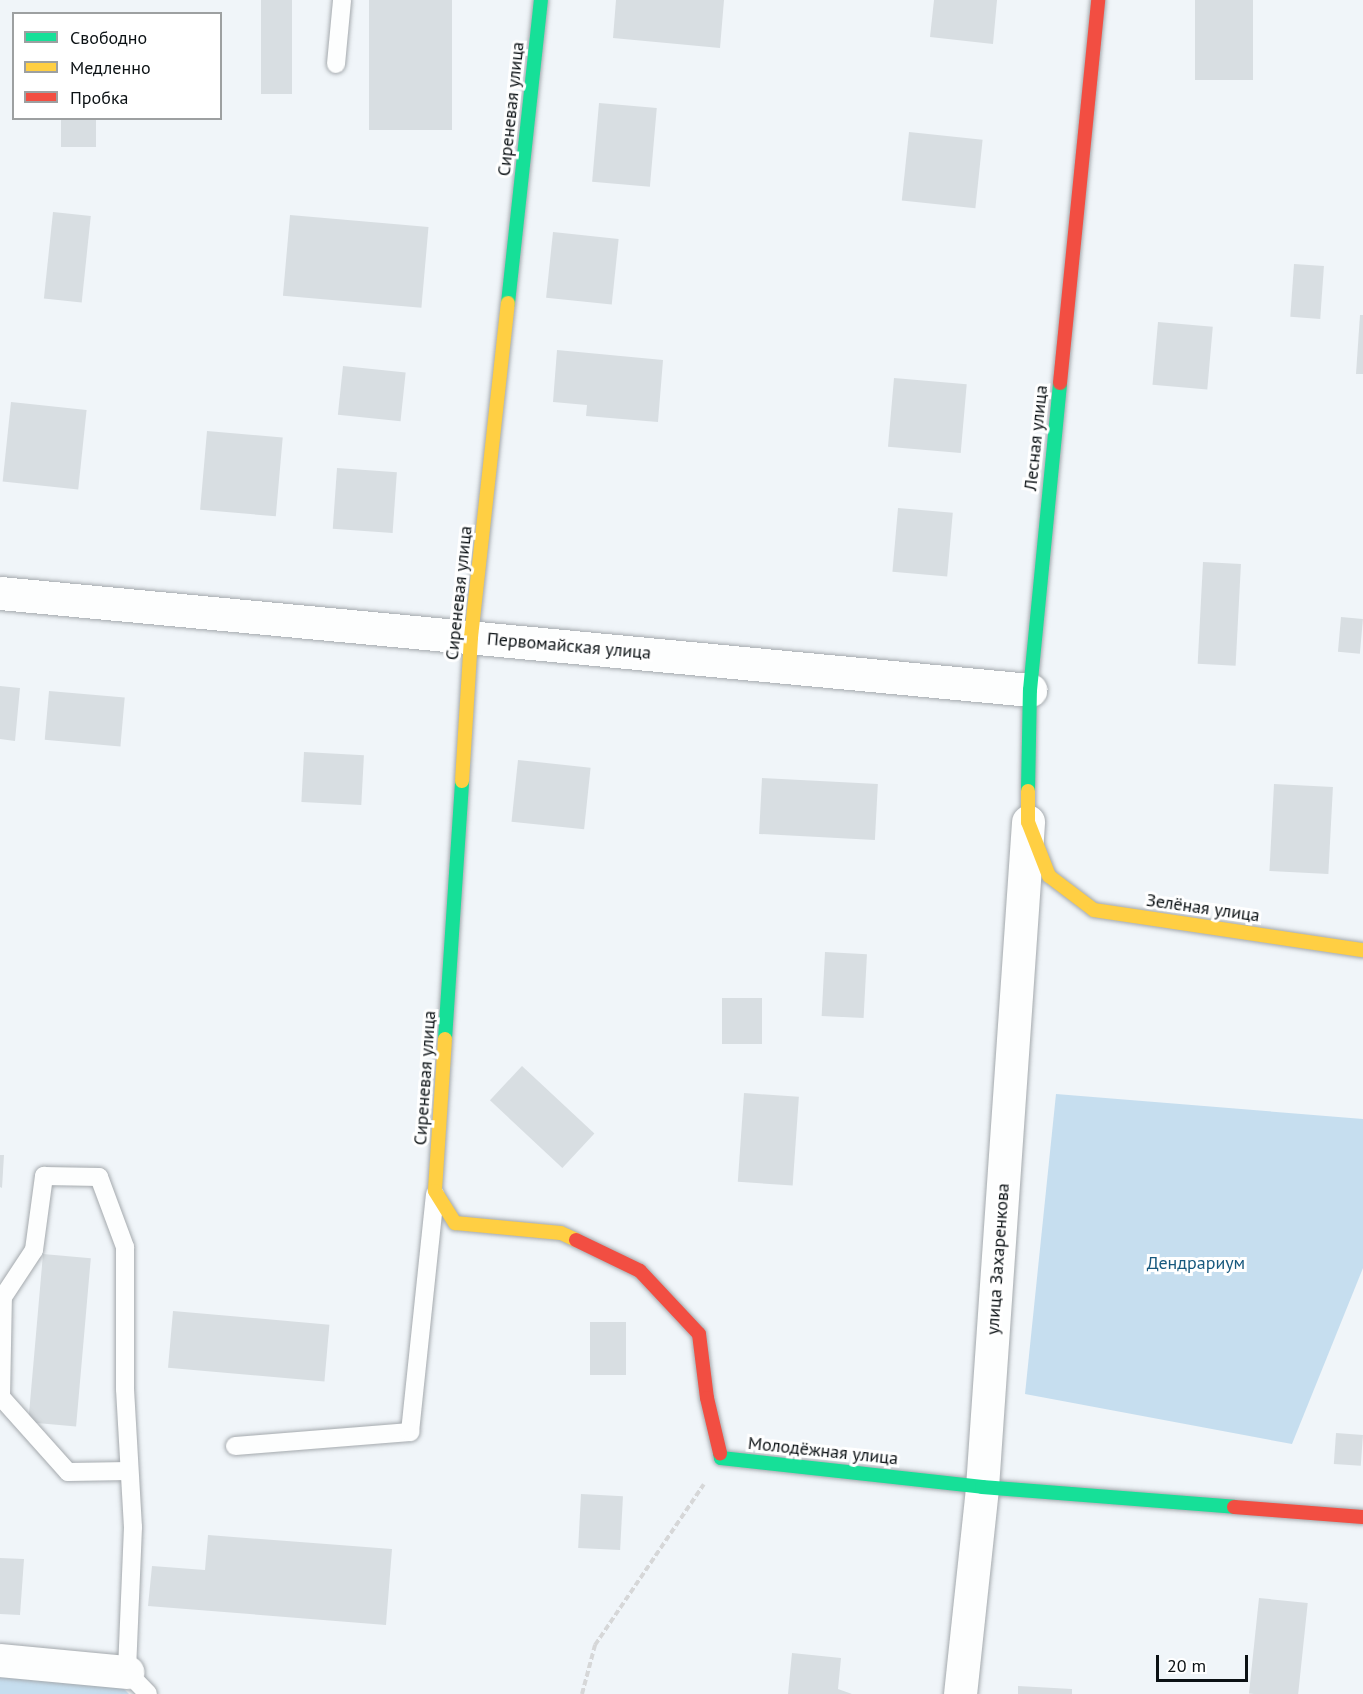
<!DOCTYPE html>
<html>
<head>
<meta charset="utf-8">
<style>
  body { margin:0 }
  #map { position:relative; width:1363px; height:1694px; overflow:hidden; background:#f0f5f9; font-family:"PT Sans",sans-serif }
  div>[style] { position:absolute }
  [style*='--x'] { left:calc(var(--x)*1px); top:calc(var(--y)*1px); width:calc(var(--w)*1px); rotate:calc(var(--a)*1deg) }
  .green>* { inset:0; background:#c6deef }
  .building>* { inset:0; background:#d8dee2; transform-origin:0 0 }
  .path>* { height:4px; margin-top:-2px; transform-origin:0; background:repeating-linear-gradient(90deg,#d6d7d8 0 6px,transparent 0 9px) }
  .roads { filter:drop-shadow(0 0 2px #a4a9ad) drop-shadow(0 0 2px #a4a9ad) }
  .lane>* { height:18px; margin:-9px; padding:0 9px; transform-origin:9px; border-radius:9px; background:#fdfefe }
  .street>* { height:33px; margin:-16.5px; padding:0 16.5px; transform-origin:16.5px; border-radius:16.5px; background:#fdfefe }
  .fast>* { height:14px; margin:-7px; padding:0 7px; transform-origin:7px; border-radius:7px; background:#16e098 }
  .slow>* { height:14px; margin:-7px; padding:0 7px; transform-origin:7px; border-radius:7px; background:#ffcf43 }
  .jam>* { height:14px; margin:-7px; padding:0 7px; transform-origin:7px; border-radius:7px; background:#f24e42 }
  span { translate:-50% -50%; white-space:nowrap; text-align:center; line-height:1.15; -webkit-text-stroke:6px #fff; paint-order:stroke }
  .street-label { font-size:18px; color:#0b1114 }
  .park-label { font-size:18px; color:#18597e }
  .legend { position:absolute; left:12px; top:12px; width:210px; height:108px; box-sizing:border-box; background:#fff; border:2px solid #9da0a1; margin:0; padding:8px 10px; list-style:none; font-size:18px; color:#0b1114 }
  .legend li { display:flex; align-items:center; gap:12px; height:30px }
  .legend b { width:30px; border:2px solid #9da0a1 }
  .scale { position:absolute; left:1156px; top:1655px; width:92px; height:27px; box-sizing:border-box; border:3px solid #0b1114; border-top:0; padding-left:8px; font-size:18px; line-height:21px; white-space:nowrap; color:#0b1114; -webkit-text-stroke:4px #fff; paint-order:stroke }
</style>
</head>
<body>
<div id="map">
  <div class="green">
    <div style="clip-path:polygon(1056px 1094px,1363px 1119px,1363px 1268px,1292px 1444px,1025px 1394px)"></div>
    <div style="clip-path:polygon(0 1671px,117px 1682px,129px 1694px,0 1694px)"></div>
  </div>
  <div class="building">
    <div style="left:261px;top:0;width:31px;height:94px"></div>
    <div style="left:369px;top:0;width:83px;height:130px"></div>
    <div style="clip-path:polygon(616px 0,724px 0,720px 48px,613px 38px)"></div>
    <div style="clip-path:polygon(934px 0,997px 0,993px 44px,930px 37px)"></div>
    <div style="left:1195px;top:0;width:58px;height:80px"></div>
    <div style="left:599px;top:103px;width:58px;height:79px;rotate:5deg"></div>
    <div style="left:61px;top:118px;width:35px;height:29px"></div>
    <div style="left:909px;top:132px;width:74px;height:69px;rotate:6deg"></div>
    <div style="left:53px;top:212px;width:38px;height:87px;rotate:6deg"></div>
    <div style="left:290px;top:215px;width:139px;height:81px;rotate:5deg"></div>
    <div style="left:553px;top:232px;width:66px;height:66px;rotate:6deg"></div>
    <div style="left:1294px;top:264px;width:30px;height:53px;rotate:4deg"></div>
    <div style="clip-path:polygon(1360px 315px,1363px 315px,1363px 374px,1356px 374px)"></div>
    <div style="left:1158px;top:322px;width:55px;height:63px;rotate:5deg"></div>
    <div style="clip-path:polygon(557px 350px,663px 360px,658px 422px,586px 416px,587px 405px,553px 402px)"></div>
    <div style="left:343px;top:366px;width:63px;height:49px;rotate:6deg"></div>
    <div style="left:894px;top:378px;width:73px;height:69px;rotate:5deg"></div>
    <div style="left:11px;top:402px;width:76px;height:80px;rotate:6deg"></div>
    <div style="left:207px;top:431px;width:76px;height:79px;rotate:5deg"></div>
    <div style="left:337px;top:468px;width:60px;height:61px;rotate:4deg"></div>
    <div style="left:898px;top:508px;width:55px;height:64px;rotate:5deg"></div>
    <div style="left:1203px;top:562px;width:38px;height:102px;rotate:3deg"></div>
    <div style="left:1341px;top:617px;width:22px;height:35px;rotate:5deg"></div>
    <div style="clip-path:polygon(0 686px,20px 688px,15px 741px,0 739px)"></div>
    <div style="left:49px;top:691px;width:76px;height:49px;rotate:5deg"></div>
    <div style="left:304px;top:752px;width:60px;height:50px;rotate:3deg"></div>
    <div style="left:518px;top:760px;width:73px;height:62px;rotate:6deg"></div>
    <div style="left:762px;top:778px;width:116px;height:56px;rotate:3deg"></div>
    <div style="left:1274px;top:784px;width:59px;height:87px;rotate:3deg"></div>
    <div style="left:825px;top:952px;width:42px;height:64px;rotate:3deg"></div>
    <div style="left:722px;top:998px;width:40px;height:46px"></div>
    <div style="left:522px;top:1066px;width:99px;height:47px;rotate:43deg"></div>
    <div style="left:744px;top:1093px;width:55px;height:89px;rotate:4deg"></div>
    <div style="clip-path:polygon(0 1155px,4px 1155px,2px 1188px,0 1187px)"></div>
    <div style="left:43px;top:1254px;width:48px;height:169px;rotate:5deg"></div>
    <div style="left:173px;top:1311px;width:157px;height:57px;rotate:5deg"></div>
    <div style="left:626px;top:1322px;width:53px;height:36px;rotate:90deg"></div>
    <div style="left:1336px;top:1433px;width:27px;height:31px;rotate:4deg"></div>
    <div style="left:581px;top:1494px;width:42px;height:54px;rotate:3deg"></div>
    <div style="clip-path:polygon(208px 1535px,392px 1549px,386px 1625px,148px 1606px,152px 1566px,205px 1570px)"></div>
    <div style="clip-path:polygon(0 1558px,24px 1559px,20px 1615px,0 1614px)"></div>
    <div style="left:1259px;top:1598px;width:49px;height:96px;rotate:6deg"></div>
    <div style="clip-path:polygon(792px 1653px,841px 1658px,838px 1689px,852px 1694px,788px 1694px)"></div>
    <div style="clip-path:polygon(1018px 1686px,1072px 1689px,1072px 1694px,1018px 1694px)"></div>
  </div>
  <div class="path">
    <div style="--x:582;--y:1694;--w:51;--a:-75.1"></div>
    <div style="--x:595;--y:1645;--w:194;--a:-55.9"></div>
  </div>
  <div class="roads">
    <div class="lane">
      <div style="--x:336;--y:64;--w:64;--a:-84.6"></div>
      <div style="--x:235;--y:1446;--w:176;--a:-4.6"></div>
      <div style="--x:410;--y:1432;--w:239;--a:-84"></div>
      <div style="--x:129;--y:1471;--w:61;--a:179.1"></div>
      <div style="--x:68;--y:1472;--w:101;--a:-131.8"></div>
      <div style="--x:1;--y:1397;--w:100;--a:-88.9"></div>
      <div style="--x:3;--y:1297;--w:56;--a:-56.6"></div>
      <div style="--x:34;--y:1250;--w:75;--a:-82.3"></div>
      <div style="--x:44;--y:1176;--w:55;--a:1"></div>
      <div style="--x:99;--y:1177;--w:75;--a:69.6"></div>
      <div style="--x:125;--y:1247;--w:142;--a:90"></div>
      <div style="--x:125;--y:1389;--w:138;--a:86.7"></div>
      <div style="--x:133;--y:1527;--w:145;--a:92.4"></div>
      <div style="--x:127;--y:1672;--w:30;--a:46"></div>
    </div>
    <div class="street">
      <div style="--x:0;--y:593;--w:1035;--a:5.38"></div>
      <div style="--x:0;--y:1660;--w:128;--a:5.4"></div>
      <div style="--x:960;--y:1694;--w:208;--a:-83.9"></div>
      <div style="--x:982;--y:1487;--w:667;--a:-86.04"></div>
    </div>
    <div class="fast">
      <div style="--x:508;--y:303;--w:305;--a:-83.8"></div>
      <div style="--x:1028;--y:791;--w:101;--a:-88.9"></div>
      <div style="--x:1030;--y:690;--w:308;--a:-84.4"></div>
      <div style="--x:445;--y:1039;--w:259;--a:-86.2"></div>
      <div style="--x:720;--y:1453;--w:5;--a:79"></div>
      <div style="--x:721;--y:1458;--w:263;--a:6.3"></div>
      <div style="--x:982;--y:1487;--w:253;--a:4.5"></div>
    </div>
    <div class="slow">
      <div style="--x:462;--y:781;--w:144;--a:-86.4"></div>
      <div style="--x:471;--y:637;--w:336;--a:-83.7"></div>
      <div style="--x:1028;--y:791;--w:31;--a:90"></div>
      <div style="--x:1028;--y:822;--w:58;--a:68.7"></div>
      <div style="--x:1049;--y:876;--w:56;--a:37.1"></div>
      <div style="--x:1094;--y:910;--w:272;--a:8.5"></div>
      <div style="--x:445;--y:1039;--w:152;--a:93.8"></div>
      <div style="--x:435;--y:1191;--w:38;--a:58"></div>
      <div style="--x:455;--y:1223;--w:106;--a:5.4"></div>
      <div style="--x:561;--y:1233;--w:17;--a:25"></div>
    </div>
    <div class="jam">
      <div style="--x:1060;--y:383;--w:385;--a:-84.3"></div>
      <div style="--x:576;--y:1240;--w:71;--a:25.8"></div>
      <div style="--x:640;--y:1271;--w:86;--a:46.9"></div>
      <div style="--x:699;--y:1334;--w:64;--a:82.9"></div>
      <div style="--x:707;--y:1398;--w:57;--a:76.7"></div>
      <div style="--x:1234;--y:1507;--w:129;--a:4.4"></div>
    </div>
  </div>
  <div class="street-label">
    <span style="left:511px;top:109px;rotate:-84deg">Сиреневая улица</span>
    <span style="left:1036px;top:438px;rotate:-84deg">Лесная улица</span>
    <span style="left:459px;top:593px;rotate:-84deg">Сиреневая улица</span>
    <span style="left:569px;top:646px;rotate:5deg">Первомайская улица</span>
    <span style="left:1203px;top:908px;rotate:8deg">Зелёная улица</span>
    <span style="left:425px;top:1078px;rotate:-86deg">Сиреневая улица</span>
    <span style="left:998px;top:1259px;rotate:-86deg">улица Захаренкова</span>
    <span style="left:823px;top:1451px;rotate:6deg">Молодёжная улица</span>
  </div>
  <div class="park-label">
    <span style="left:1196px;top:1263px">Дендрариум</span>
  </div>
  <ul class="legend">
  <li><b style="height:8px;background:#16e098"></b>Свободно</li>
  <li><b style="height:8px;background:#ffcf43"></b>Медленно</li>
  <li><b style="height:8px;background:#f24e42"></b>Пробка</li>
  </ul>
  <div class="scale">20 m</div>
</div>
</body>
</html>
